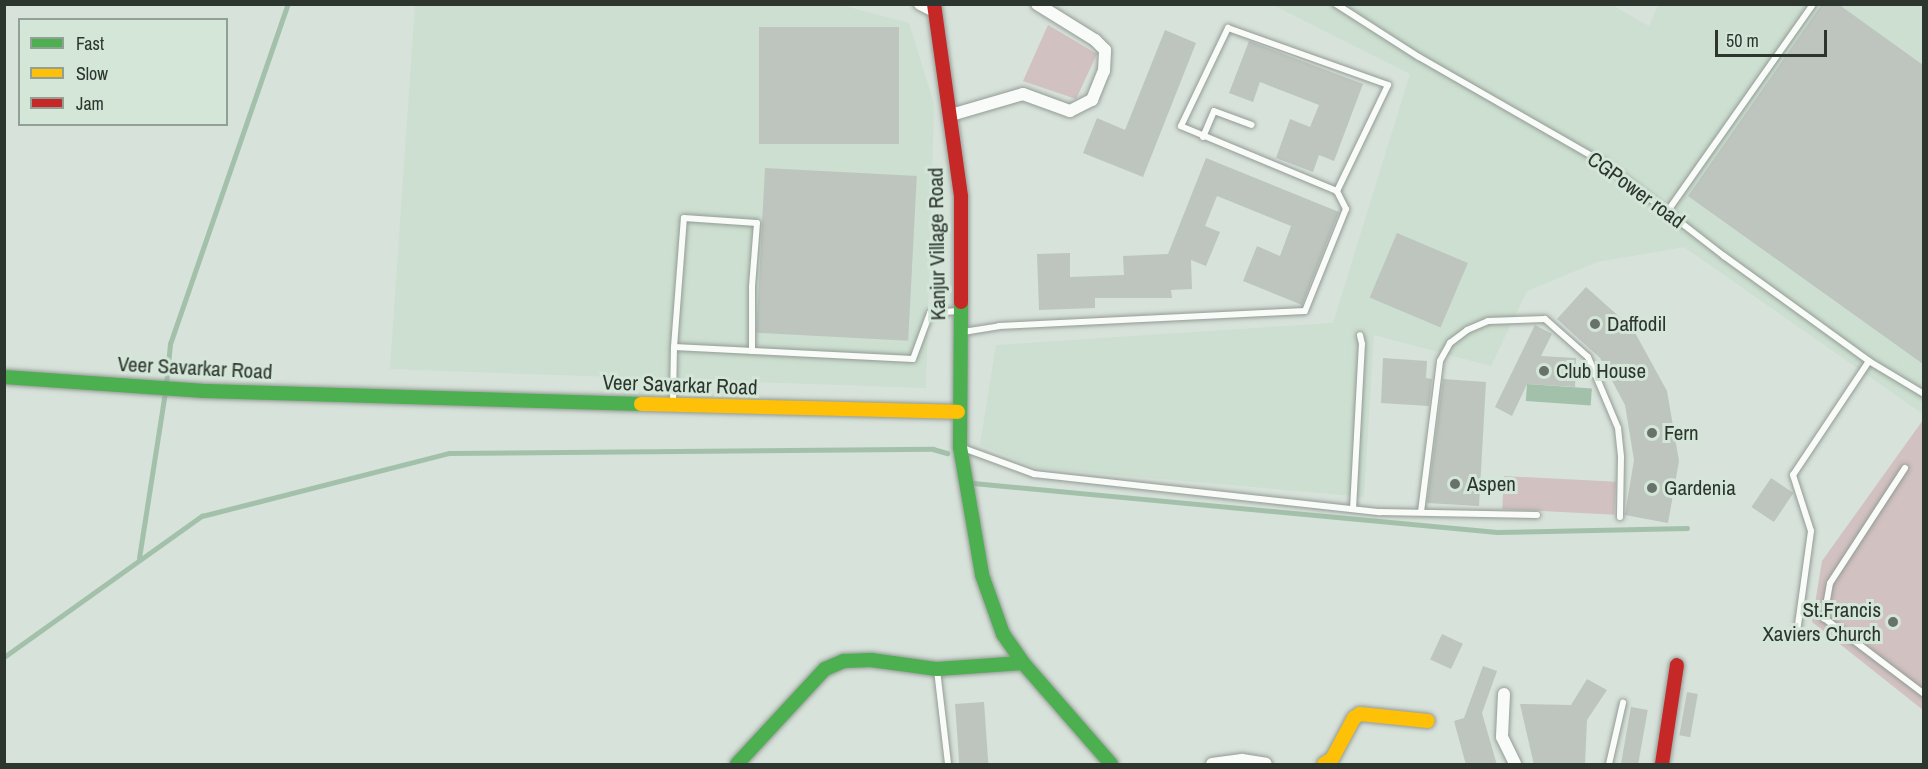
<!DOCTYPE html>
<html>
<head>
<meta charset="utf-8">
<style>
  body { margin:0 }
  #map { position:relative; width:1928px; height:769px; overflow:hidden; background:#d7e2da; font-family:"Archivo Narrow",sans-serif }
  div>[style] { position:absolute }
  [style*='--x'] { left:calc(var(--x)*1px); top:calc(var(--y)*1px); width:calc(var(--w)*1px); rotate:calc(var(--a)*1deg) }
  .built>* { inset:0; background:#ccdfd0 }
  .green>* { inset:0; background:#d1c1c0; transform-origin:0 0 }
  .water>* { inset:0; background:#a3c1aa; transform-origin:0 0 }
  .stream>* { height:4.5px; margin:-2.25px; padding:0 2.25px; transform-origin:2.25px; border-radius:2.25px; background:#a3c1aa }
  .building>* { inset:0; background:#bdc5be; transform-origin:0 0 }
  .roads { filter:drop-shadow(0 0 2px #939b95) drop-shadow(0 0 2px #939b95) }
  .lane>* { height:6px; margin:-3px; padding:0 3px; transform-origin:3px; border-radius:3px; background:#f9fbf9 }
  .street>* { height:12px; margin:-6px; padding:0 6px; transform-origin:6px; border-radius:6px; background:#f9fbf9 }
  .fast>* { height:14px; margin:-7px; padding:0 7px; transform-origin:7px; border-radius:7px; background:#4caf50 }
  .slow>* { height:14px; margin:-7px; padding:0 7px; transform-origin:7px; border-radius:7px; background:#ffc107 }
  .jam>* { height:14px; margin:-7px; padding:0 7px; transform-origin:7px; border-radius:7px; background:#c62828 }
  .dots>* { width:16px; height:16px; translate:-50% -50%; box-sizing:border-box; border:3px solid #d3e6d7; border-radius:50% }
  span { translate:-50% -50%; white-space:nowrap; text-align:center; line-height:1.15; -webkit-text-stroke:6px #d3e6d7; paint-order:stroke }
  .street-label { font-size:21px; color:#2d352f }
  .poi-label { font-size:21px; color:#2d352f }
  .left { translate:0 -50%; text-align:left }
  .right { translate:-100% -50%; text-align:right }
  .frame { position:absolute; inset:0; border:6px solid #2d352f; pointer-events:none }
  .legend { position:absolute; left:18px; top:18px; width:210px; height:108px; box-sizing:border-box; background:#d3e6d7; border:2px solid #919f94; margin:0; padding:8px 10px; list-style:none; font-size:18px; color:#2d352f }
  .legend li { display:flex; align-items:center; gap:12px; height:30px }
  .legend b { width:30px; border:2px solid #919f94 }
  .scale { position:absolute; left:1715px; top:30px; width:112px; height:27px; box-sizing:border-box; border:3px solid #2d352f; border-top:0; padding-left:8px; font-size:18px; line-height:21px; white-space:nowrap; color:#2d352f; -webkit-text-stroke:4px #d3e6d7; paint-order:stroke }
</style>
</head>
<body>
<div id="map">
  <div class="built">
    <div style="clip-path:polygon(837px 4px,909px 23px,934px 104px,926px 388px,390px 369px,415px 5px)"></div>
    <div style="clip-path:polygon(1273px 5px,1612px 5px,1649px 26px,1658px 5px,1923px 5px,1923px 414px,1684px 247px,1597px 262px,1527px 291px,1491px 366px,1374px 335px,1364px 497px,1037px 468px,980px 445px,996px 345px,1333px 323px,1410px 74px)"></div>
  </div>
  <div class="green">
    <div style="clip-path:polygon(1048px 25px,1097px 54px,1076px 99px,1023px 81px)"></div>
    <div style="clip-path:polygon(1923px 420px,1923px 710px,1812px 622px,1822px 561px)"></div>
    <div style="left:1504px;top:476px;width:112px;height:33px;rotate:3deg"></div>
  </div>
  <div class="water">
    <div style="left:1527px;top:384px;width:65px;height:17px;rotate:4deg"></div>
  </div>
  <div class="stream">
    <div style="--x:166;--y:384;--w:40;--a:-84.3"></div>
    <div style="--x:170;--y:344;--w:360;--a:-70.9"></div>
    <div style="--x:973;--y:483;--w:526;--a:5.34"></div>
    <div style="--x:1497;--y:532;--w:190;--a:-1.2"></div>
    <div style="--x:139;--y:558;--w:168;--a:-81.1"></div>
    <div style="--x:4;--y:657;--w:243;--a:-35.5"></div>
    <div style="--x:202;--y:516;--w:255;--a:-14.3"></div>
    <div style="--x:449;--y:453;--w:484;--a:-0.5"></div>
    <div style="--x:933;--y:449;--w:15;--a:16"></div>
  </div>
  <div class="building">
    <div style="clip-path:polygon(1822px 4px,1838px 4px,1923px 65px,1923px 364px,1688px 196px)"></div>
    <div style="left:899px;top:27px;width:117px;height:140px;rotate:90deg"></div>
    <div style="clip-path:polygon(1165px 30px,1196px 43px,1143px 177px,1083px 153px,1097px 118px,1125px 130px)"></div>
    <div style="clip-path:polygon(1249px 41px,1363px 84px,1334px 161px,1319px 155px,1313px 172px,1276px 158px,1290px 119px,1310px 127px,1319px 105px,1260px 82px,1253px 102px,1229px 93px)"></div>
    <div style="clip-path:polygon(1206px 158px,1339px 212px,1302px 305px,1243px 281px,1257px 246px,1280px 256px,1291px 226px,1217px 196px,1205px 226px,1220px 232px,1206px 266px,1191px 260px,1192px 289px,1171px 290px,1172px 298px,1095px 298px,1095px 308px,1039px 310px,1037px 254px,1070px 253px,1070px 277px,1124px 275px,1123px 256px,1168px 254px)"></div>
    <div style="left:765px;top:168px;width:152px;height:165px;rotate:3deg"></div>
    <div style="left:1397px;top:233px;width:77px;height:70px;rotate:23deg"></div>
    <div style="clip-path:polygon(1586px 287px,1633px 329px,1667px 391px,1679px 461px,1668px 523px,1625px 515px,1634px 460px,1625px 405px,1600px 358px,1557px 319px)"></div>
    <div style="clip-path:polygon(1535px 325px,1552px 334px,1541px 356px,1576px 358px,1575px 387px,1527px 384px,1512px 416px,1495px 407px)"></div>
    <div style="clip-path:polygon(1383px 358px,1427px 361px,1426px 378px,1432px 379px,1429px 406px,1381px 403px)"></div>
    <div style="clip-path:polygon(1443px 379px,1486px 382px,1479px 506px,1427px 503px)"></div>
    <div style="left:1771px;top:478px;width:27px;height:35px;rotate:34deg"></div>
    <div style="left:1442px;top:634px;width:23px;height:28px;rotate:25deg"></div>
    <div style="clip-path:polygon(1483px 666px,1497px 671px,1482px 713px,1497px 765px,1466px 765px,1454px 721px,1464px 718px)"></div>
    <div style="clip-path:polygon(1587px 679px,1607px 690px,1587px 720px,1585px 765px,1534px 765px,1520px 704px,1571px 705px)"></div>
    <div style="left:1687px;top:692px;width:11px;height:44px;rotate:10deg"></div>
    <div style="left:984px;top:702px;width:63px;height:29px;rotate:86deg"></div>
    <div style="left:1631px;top:707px;width:17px;height:59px;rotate:10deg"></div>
  </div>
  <div class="roads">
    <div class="lane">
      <div style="--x:1336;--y:4;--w:98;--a:32.6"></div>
      <div style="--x:1419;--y:57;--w:213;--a:29.8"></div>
      <div style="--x:1604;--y:163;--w:152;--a:37.8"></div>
      <div style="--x:1724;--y:256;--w:179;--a:35.9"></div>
      <div style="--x:1869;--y:361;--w:64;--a:31"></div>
      <div style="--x:1203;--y:137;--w:28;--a:-67"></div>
      <div style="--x:1214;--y:111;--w:40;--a:20.2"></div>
      <div style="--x:1667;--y:212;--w:254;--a:-54.9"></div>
      <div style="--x:963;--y:332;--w:36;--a:-9"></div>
      <div style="--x:999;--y:326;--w:306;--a:-2.8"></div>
      <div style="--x:1305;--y:311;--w:110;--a:-68.1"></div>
      <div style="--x:1346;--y:209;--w:20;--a:-117"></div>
      <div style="--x:1337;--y:191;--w:169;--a:-157.4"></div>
      <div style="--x:1181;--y:126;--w:109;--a:-64.4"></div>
      <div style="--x:1228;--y:28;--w:170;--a:19.6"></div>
      <div style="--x:1388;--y:85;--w:118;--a:115.7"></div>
      <div style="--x:674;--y:347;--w:129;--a:-85.6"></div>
      <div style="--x:684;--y:218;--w:73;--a:3.9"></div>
      <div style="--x:757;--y:223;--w:64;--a:94.5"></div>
      <div style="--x:752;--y:287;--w:64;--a:90"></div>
      <div style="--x:673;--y:402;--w:55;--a:-89"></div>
      <div style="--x:674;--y:347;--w:239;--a:2.9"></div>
      <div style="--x:913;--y:359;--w:49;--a:-69.7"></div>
      <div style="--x:930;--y:313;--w:28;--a:-4"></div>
      <div style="--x:963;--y:448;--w:76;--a:20.1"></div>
      <div style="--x:1034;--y:474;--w:348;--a:6.3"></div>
      <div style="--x:1380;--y:512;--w:157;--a:1.1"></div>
      <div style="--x:1905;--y:468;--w:137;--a:123.1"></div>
      <div style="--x:1830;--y:583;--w:36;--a:100"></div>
      <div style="--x:1824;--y:618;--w:126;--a:37.2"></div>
      <div style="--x:1353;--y:509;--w:165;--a:-86.9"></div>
      <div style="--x:1362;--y:344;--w:9;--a:-103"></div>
      <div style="--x:1421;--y:512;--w:152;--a:-82.8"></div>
      <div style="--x:1440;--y:361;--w:21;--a:-61"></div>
      <div style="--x:1450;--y:343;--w:21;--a:-37"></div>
      <div style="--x:1467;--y:330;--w:23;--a:-23"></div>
      <div style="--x:1488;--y:321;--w:57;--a:-2"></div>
      <div style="--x:1545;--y:319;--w:57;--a:41.5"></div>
      <div style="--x:1588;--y:357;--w:77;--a:67.1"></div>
      <div style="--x:1618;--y:428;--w:29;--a:84"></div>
      <div style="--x:1621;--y:457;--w:60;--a:91"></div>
      <div style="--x:1797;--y:632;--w:102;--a:-82.1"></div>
      <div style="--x:1811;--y:531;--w:59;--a:-107.8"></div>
      <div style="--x:1793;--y:475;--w:137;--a:-56.3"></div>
      <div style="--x:937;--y:670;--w:95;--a:83.3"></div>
      <div style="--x:1609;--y:764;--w:63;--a:-77.1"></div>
    </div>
    <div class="street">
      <div style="--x:920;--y:4;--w:16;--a:27"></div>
      <div style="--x:951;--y:115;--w:75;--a:-16.3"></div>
      <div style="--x:1023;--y:94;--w:50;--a:19.9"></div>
      <div style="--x:1070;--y:111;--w:25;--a:-27"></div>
      <div style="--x:1092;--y:100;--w:31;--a:-68"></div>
      <div style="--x:1104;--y:71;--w:21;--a:-87"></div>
      <div style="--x:1105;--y:50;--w:14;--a:-135"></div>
      <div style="--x:1095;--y:40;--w:68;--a:-148.2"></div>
      <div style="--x:1504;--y:694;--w:43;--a:92.7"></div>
      <div style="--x:1502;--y:737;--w:30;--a:64"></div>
      <div style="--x:1212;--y:764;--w:30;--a:-8"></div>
      <div style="--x:1242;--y:760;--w:24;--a:9"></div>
    </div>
    <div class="fast">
      <div style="--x:961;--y:302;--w:145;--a:90.4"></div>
      <div style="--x:960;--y:447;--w:130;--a:80.2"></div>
      <div style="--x:982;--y:575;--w:63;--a:70.4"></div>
      <div style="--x:1003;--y:634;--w:35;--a:55"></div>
      <div style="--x:1023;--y:663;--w:134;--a:48.9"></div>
      <div style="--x:4;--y:377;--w:201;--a:4"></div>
      <div style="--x:205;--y:391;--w:436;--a:1.7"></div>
      <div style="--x:737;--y:764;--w:129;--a:-47.2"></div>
      <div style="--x:825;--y:669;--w:21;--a:-23"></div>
      <div style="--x:844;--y:661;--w:27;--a:-2"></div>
      <div style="--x:871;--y:660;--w:67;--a:7.8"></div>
      <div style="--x:937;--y:669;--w:86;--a:-4"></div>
    </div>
    <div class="slow">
      <div style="--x:641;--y:404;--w:317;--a:1.4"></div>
      <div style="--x:1324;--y:764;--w:9;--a:-32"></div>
      <div style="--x:1332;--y:759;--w:47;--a:-61.8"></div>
      <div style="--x:1354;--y:718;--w:7;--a:-34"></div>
      <div style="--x:1360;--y:714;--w:68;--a:5.9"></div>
    </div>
    <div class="jam">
      <div style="--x:934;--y:4;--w:195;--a:82"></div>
      <div style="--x:961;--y:197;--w:105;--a:90"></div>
      <div style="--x:1662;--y:764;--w:100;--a:-81.4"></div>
    </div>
  </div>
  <div class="dots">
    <div style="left:1595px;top:324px;background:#68726b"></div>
    <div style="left:1544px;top:371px;background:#68726b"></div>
    <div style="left:1652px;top:433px;background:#68726b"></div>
    <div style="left:1455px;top:484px;background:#68726b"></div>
    <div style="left:1652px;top:488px;background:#68726b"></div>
    <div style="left:1893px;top:622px;background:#68726b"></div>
  </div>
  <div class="street-label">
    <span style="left:1636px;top:190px;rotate:36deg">CGPower road</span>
    <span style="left:937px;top:244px;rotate:-91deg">Kanjur Village Road</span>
    <span style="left:195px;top:368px;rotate:3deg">Veer Savarkar Road</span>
    <span style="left:680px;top:385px;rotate:2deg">Veer Savarkar Road</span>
  </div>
  <div class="poi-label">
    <span class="left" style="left:1607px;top:324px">Daffodil</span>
    <span class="left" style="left:1556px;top:371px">Club House</span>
    <span class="left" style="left:1664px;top:433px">Fern</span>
    <span class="left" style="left:1467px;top:484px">Aspen</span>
    <span class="left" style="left:1664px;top:488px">Gardenia</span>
    <span class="right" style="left:1881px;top:622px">St.Francis<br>Xaviers Church</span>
  </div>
  <div class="frame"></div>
  <ul class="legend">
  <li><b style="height:8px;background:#4caf50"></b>Fast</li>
  <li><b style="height:8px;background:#ffc107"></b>Slow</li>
  <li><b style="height:8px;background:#c62828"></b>Jam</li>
  </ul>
  <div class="scale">50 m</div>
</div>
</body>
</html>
